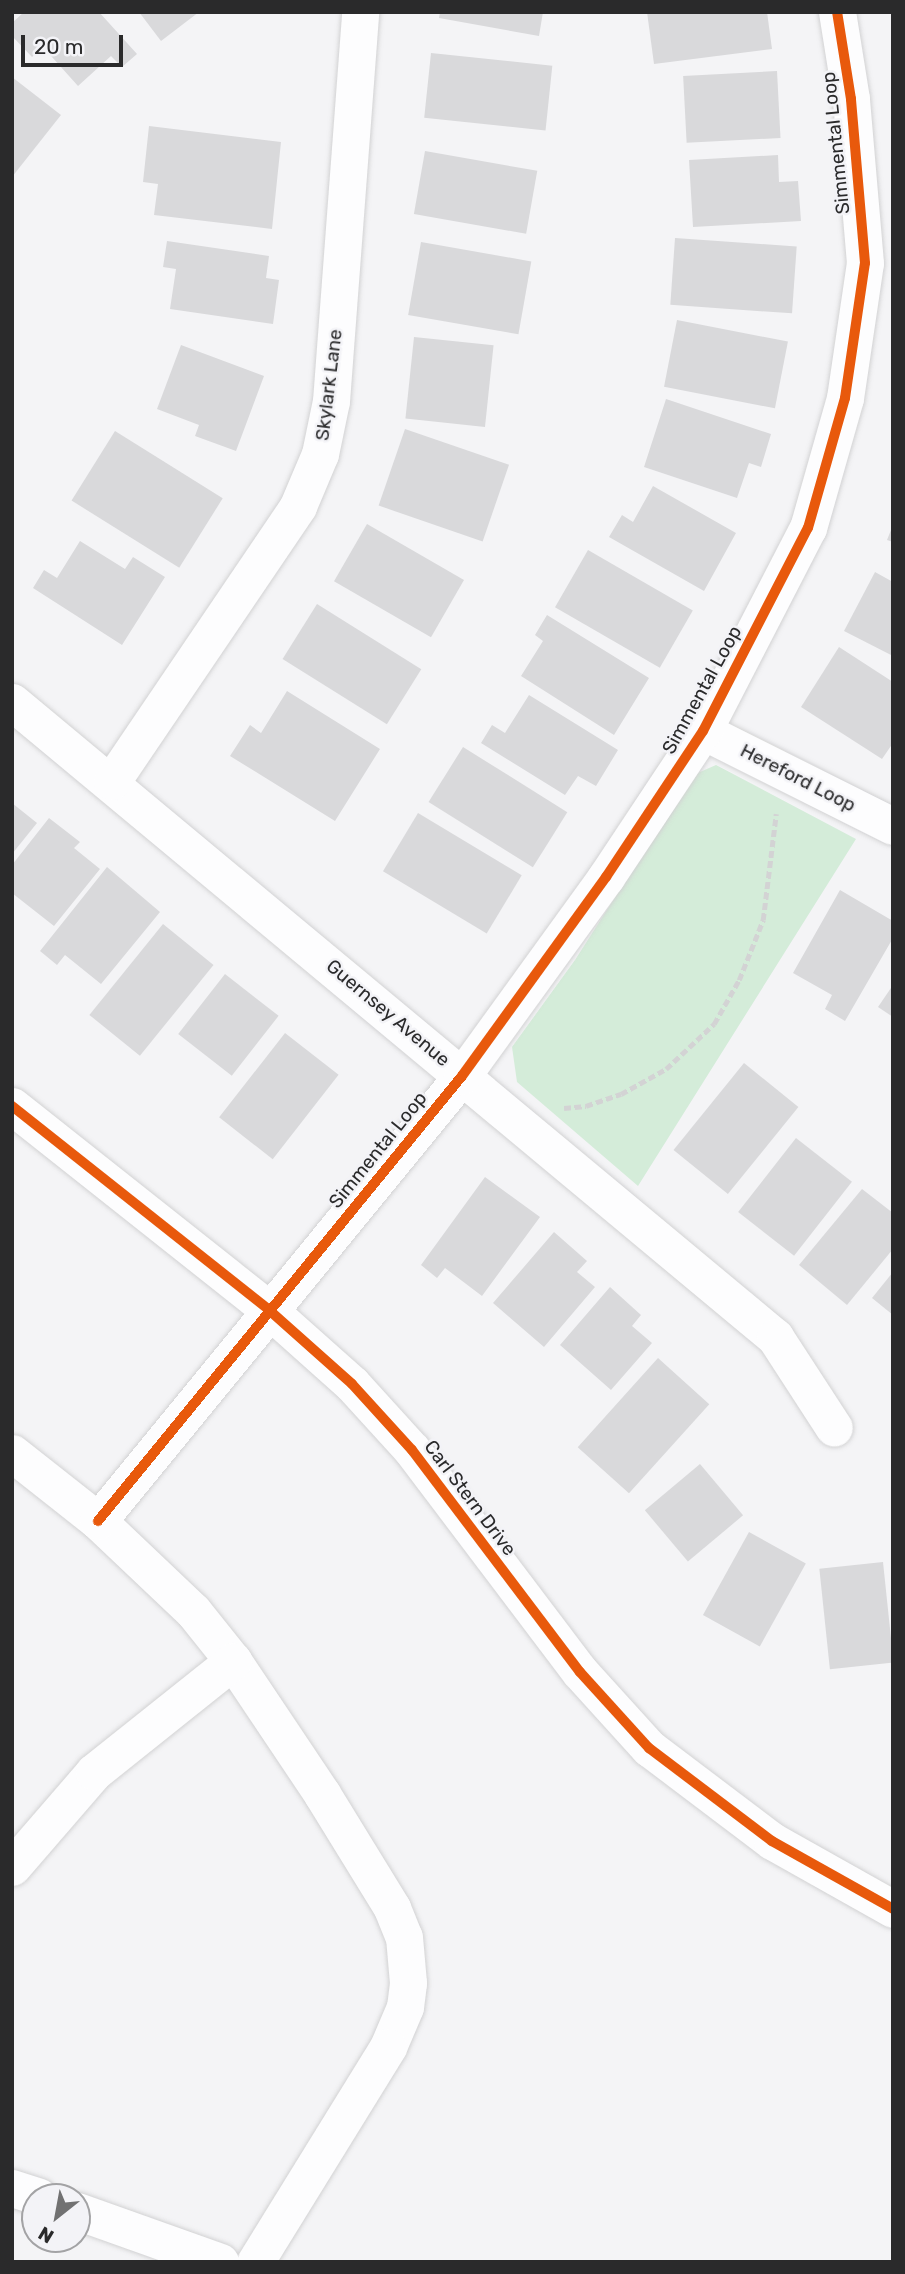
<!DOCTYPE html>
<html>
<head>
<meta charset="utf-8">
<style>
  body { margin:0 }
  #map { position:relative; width:905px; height:2274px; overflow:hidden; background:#f4f4f6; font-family:Rubik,sans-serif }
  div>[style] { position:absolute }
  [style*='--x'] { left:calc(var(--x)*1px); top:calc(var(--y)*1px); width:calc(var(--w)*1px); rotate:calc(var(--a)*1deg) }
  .green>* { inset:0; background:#d4ecd9 }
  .building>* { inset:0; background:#d9d9db; transform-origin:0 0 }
  .path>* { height:4.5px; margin-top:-2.25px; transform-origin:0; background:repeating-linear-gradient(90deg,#d3d3d4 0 7px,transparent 0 10.5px) }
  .roads { filter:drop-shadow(0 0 2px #d2d2d3) drop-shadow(0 0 2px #d2d2d3) }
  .minor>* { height:37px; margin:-18.5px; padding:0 18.5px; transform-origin:18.5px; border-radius:18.5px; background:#fdfdfe }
  .cycleway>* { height:10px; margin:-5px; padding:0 5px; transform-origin:5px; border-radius:5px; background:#e8590c }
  span { translate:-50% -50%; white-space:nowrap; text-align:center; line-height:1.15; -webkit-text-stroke:5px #f3f3f7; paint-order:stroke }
  .street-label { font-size:19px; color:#2a2a2b }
  .frame { position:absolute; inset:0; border:14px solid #2a2a2b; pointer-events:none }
  .north { position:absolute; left:21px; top:2183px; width:70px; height:70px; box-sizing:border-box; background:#f3f3f7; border:2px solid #a3a3a5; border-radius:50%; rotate:211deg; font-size:19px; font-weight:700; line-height:28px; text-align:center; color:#2a2a2b }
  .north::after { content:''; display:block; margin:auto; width:24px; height:32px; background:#717172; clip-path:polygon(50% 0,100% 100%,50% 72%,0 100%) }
  .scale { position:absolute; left:21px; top:35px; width:102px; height:32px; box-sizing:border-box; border:4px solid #2a2a2b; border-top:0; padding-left:9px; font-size:21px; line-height:24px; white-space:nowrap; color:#2a2a2b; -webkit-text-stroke:5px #f3f3f7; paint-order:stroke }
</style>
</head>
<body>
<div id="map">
  <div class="green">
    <div style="clip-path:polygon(716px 765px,856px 839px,638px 1186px,517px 1082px,512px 1047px,575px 960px,693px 775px)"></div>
  </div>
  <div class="building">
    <div style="clip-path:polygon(24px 12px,99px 12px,137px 54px,122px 67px,111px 56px,78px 86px,43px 47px,32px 57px,12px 36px,12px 23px)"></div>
    <div style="clip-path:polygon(139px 12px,199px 12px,161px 41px)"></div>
    <div style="clip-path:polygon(440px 12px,543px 12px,539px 36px,439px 18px)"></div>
    <div style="clip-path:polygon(647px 12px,767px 12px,772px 49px,654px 64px)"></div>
    <div style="left:431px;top:53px;width:122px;height:65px;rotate:6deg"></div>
    <div style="left:777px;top:71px;width:67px;height:94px;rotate:87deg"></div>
    <div style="clip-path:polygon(12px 77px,61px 115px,12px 177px)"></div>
    <div style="clip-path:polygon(149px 126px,281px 142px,272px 229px,154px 215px,158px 184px,143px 182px)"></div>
    <div style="left:425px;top:151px;width:114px;height:64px;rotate:10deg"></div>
    <div style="clip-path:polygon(778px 155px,779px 182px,798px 181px,801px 221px,693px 227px,689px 160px)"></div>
    <div style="left:675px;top:238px;width:122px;height:67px;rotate:4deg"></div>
    <div style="clip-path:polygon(167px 241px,269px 256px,266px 278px,279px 280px,273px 324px,170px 309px,176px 269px,163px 267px)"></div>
    <div style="left:421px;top:242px;width:112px;height:74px;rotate:10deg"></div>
    <div style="left:677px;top:320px;width:113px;height:68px;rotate:11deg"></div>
    <div style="left:414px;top:337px;width:80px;height:82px;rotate:6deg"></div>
    <div style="clip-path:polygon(181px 345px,264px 376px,236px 451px,195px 436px,199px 425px,157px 409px)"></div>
    <div style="clip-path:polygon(666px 399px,771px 434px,761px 467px,749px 463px,737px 498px,644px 467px)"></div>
    <div style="left:405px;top:429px;width:110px;height:81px;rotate:19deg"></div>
    <div style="left:115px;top:431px;width:127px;height:82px;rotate:32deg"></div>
    <div style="clip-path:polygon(653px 486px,736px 533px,704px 591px,609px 537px,622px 515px,633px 522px)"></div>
    <div style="left:367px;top:524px;width:112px;height:66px;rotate:30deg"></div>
    <div style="clip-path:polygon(893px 525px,893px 542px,887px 540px)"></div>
    <div style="clip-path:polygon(80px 541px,125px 569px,133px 557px,165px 577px,122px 645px,33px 588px,44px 570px,57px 578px)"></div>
    <div style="left:588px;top:550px;width:121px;height:66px;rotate:30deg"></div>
    <div style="clip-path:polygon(875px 572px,893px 582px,893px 656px,844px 631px)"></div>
    <div style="left:317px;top:604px;width:123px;height:65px;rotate:32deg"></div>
    <div style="clip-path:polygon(547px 615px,649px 678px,614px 735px,521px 676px,543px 641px,535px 635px)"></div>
    <div style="clip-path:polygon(839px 647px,893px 682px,893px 743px,882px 759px,801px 707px)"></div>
    <div style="clip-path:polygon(287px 691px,380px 749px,335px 821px,230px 756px,250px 725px,261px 733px)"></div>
    <div style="clip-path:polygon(529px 695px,618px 750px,596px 786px,578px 776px,565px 795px,481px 743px,492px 725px,505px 733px)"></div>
    <div style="left:463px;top:747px;width:123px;height:65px;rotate:32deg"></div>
    <div style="clip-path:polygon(12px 803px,37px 823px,12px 854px)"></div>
    <div style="left:418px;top:813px;width:121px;height:68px;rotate:31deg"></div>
    <div style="clip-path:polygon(49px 818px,80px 842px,74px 848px,100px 869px,54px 926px,12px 893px,12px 865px)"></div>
    <div style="clip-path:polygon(107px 867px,160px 912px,101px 984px,65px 955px,57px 965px,40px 951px)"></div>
    <div style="clip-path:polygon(840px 890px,893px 921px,893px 938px,845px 1021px,825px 1009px,832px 995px,793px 973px)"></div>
    <div style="left:163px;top:924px;width:65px;height:117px;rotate:39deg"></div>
    <div style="left:225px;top:974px;width:68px;height:76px;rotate:38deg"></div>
    <div style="clip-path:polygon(893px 985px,893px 1017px,878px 1007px)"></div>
    <div style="left:285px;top:1033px;width:68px;height:107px;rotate:38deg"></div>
    <div style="left:744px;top:1063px;width:70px;height:112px;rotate:39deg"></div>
    <div style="left:796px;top:1138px;width:71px;height:94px;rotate:38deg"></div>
    <div style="clip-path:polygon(485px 1177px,540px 1217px,482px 1296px,445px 1268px,437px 1278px,421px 1265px)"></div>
    <div style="clip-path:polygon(862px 1189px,893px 1213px,893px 1249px,847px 1305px,799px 1265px)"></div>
    <div style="clip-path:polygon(554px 1232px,587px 1261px,577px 1272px,595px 1287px,544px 1347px,493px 1303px)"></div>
    <div style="clip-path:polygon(893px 1272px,893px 1315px,872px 1298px)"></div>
    <div style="clip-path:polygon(610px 1287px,641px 1315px,632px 1326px,652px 1343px,611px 1390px,560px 1345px)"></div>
    <div style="left:658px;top:1358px;width:69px;height:120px;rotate:42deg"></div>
    <div style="left:700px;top:1464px;width:67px;height:72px;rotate:50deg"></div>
    <div style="left:749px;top:1532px;width:65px;height:95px;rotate:29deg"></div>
    <div style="left:883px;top:1562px;width:101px;height:64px;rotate:84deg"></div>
  </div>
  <div class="path">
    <div style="--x:564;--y:1108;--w:22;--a:-5"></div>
    <div style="--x:586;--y:1106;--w:37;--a:-19"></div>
    <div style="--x:621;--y:1094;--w:51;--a:-29.1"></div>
    <div style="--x:666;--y:1069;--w:66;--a:-43.2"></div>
    <div style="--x:714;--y:1024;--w:51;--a:-60.4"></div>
    <div style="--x:739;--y:980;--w:65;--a:-68.2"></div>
    <div style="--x:763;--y:920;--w:107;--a:-83"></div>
  </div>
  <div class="roads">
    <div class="minor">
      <div style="--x:12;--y:702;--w:993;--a:39.77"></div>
      <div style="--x:775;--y:1337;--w:108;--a:57"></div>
      <div style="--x:703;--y:731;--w:212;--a:26.6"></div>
      <div style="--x:112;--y:781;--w:332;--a:-55.9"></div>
      <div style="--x:298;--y:506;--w:56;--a:-67.1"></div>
      <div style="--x:320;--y:454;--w:54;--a:-78.3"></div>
      <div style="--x:331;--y:401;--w:390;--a:-85.7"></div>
      <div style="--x:12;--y:1106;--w:328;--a:38.4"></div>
      <div style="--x:269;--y:1310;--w:111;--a:41.7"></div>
      <div style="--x:352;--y:1384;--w:89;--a:47.7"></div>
      <div style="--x:412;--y:1450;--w:278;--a:52.9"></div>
      <div style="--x:580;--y:1672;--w:103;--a:47.8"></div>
      <div style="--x:649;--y:1748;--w:154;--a:37.1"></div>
      <div style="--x:772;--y:1841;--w:139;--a:29.3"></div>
      <div style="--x:12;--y:1453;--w:110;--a:38.3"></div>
      <div style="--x:98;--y:1521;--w:131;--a:43.5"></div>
      <div style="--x:193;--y:1611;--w:64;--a:51.3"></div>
      <div style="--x:233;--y:1661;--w:160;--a:56.2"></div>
      <div style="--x:322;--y:1794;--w:134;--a:58.4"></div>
      <div style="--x:392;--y:1908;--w:31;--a:68"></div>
      <div style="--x:404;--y:1937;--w:46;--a:85"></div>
      <div style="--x:408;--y:1983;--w:24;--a:97"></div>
      <div style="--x:405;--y:2007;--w:43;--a:113"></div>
      <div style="--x:388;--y:2047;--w:253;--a:121.7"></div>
      <div style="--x:98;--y:1521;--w:575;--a:-50.72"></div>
      <div style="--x:462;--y:1076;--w:246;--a:-54.1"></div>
      <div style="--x:606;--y:877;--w:175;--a:-56.4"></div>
      <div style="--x:703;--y:731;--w:229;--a:-62.7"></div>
      <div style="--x:808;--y:528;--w:135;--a:-74.1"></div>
      <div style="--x:845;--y:398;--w:136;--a:-81.6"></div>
      <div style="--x:865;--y:263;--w:165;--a:-94.9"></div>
      <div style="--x:851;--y:99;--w:88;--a:-99.1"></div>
      <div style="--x:12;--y:1867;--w:125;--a:-49.2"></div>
      <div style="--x:94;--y:1772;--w:178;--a:-38.6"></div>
      <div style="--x:12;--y:2188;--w:28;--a:18"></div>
      <div style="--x:77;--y:2211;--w:152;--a:19.6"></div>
    </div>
  </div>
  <div class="cycleway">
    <div style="--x:12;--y:1106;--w:328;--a:38.4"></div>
    <div style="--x:269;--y:1310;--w:111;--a:41.7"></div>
    <div style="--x:352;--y:1384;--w:89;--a:47.7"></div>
    <div style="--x:412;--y:1450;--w:278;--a:52.9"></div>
    <div style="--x:580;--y:1672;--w:103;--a:47.8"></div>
    <div style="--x:649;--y:1748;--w:154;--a:37.1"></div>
    <div style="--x:772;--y:1841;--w:139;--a:29.3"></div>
    <div style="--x:98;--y:1521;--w:575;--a:-50.72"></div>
    <div style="--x:462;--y:1076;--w:246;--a:-54.1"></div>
    <div style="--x:606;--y:877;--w:175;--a:-56.4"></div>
    <div style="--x:703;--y:731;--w:229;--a:-62.7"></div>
    <div style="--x:808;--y:528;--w:135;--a:-74.1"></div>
    <div style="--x:845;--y:398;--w:136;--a:-81.6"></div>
    <div style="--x:865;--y:263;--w:165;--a:-94.9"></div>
    <div style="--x:851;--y:99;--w:88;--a:-99.1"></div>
  </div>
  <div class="street-label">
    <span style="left:836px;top:143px;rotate:-96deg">Simmental Loop</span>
    <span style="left:329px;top:385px;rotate:-83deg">Skylark Lane</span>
    <span style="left:702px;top:690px;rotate:-61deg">Simmental Loop</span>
    <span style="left:798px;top:778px;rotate:27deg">Hereford Loop</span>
    <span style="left:388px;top:1013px;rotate:40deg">Guernsey Avenue</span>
    <span style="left:378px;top:1150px;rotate:-51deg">Simmental Loop</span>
    <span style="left:470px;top:1498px;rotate:53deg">Carl Stern Drive</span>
  </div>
  <div class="frame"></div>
  <div class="north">N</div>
  <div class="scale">20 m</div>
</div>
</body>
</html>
